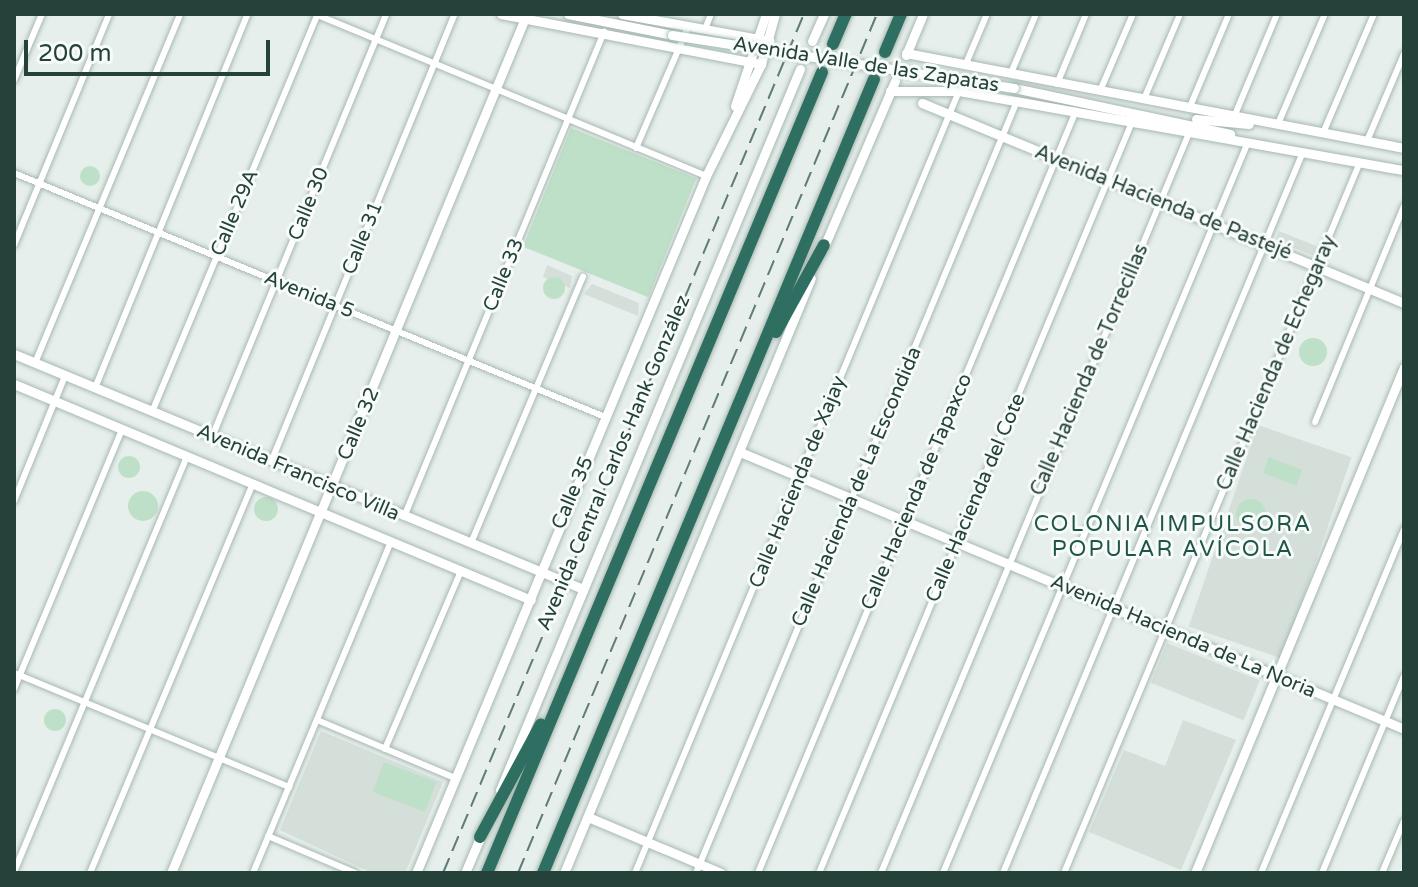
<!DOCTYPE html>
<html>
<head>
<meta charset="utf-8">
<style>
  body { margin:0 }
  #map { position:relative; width:1418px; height:887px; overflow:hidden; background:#e6efeb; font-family:"Varela Round",sans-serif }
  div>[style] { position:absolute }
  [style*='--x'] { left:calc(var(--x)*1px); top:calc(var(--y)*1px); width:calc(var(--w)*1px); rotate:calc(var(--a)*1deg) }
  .built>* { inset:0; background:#d4dfda; transform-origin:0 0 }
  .green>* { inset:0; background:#bfe0c8; transform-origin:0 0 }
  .round { border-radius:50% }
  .roads { filter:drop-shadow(0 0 2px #a8b8b2) drop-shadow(0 0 2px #a8b8b2) }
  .street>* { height:6px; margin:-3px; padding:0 3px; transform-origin:3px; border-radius:3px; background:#fff }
  .secondary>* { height:9px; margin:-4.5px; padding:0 4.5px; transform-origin:4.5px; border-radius:4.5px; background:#fff }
  .highway>* { height:12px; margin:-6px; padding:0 6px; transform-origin:6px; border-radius:6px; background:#2f6f62 }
  .rail>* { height:2px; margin-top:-1px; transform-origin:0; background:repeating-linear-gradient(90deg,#5f7d75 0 16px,transparent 0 24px) }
  .bridges { filter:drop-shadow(0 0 2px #a4bbb3) drop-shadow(0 0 2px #a4bbb3) }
  .secondary-bridge>* { height:9px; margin:-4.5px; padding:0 4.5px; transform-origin:4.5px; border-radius:4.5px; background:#fff }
  span { translate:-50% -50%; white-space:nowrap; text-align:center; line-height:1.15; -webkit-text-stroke:6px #f7fbf9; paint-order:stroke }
  .street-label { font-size:20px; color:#24423a }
  .neighbourhood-label { font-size:22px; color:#1f5548; letter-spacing:2px }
  .frame { position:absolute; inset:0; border:16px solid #24423a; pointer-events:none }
  .scale { position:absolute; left:24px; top:40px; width:246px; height:36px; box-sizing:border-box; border:4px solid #24423a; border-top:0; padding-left:10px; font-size:24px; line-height:28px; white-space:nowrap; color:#24423a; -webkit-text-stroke:6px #f7fbf9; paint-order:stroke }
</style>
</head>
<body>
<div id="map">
  <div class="built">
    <div style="left:1279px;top:231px;width:42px;height:10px;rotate:22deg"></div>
    <div style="clip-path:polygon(547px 265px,572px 276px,570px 288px,543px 277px)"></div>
    <div style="clip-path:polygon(592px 284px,639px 303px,638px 316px,584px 294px)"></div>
    <div style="left:1258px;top:425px;width:99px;height:213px;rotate:19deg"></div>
    <div style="left:1167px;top:643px;width:100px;height:43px;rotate:22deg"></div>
    <div style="clip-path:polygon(1183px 720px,1236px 740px,1181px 870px,1089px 832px,1124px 750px,1165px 766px)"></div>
    <div style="clip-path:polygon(321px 731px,443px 782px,405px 873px,372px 873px,280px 830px)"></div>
  </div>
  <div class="green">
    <div style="left:571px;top:128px;width:135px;height:128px;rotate:22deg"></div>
    <div class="round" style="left:80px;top:166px;width:20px;height:20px"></div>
    <div class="round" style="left:543px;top:277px;width:22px;height:22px"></div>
    <div class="round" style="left:1299px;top:338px;width:28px;height:28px"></div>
    <div class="round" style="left:118px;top:456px;width:22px;height:22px"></div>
    <div style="left:1269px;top:457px;width:36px;height:17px;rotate:21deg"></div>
    <div class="round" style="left:128px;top:491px;width:30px;height:30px"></div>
    <div class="round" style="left:254px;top:497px;width:24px;height:24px"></div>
    <div class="round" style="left:1236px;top:499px;width:30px;height:30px"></div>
    <div class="round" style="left:44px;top:709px;width:22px;height:22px"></div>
    <div style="left:384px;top:762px;width:56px;height:32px;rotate:21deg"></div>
  </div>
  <div class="roads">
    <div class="street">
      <div style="--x:315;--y:14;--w:423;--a:22.5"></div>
      <div style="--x:705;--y:29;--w:16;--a:-68"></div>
      <div style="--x:965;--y:66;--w:56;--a:-67.1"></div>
      <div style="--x:1011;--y:73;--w:64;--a:-67"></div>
      <div style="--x:14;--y:80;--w:72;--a:-67"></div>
      <div style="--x:1057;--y:84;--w:76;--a:-67.5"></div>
      <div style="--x:1100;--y:91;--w:84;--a:-66.8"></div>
      <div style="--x:1144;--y:99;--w:92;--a:-67"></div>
      <div style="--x:1189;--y:109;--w:103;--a:-67.2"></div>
      <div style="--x:1234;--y:117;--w:112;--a:-67.3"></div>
      <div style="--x:1278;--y:124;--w:120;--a:-66.9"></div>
      <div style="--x:1323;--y:133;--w:129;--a:-66.8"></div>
      <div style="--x:1367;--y:141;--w:95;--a:-67"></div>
      <div style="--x:636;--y:148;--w:132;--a:-66.7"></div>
      <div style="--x:14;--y:173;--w:639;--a:22.43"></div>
      <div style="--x:14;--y:245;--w:250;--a:-67.6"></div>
      <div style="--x:35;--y:363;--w:378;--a:-67.4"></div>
      <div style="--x:95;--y:388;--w:404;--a:-67.8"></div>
      <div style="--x:152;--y:412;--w:431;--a:-67.4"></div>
      <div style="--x:1315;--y:422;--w:234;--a:-67.6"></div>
      <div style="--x:212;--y:437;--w:457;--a:-67.6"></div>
      <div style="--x:271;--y:462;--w:484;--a:-67.7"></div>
      <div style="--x:14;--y:501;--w:135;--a:-67.8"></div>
      <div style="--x:404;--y:517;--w:525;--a:-67.59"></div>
      <div style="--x:471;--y:543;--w:289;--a:-67.2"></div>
      <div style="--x:14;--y:673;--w:298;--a:22.5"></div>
      <div style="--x:14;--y:689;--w:282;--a:-67.4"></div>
      <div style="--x:317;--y:720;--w:150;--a:22.8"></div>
      <div style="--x:385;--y:749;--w:194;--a:-66.9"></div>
      <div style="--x:268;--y:836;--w:95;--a:23"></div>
      <div style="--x:14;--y:872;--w:451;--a:-67.4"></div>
      <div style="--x:90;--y:873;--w:422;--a:-67.3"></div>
      <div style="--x:253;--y:873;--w:359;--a:-67.4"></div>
      <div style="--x:635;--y:873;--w:846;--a:-67.49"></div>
      <div style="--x:696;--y:873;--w:836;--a:-67.42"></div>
      <div style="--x:758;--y:873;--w:826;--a:-67.35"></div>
      <div style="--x:819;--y:873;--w:814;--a:-67.37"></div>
      <div style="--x:881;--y:873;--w:802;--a:-67.4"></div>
      <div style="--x:943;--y:873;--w:792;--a:-67.35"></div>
      <div style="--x:1003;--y:873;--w:781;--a:-67.41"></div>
      <div style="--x:1064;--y:873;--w:770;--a:-67.4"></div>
      <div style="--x:1261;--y:873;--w:373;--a:-67.4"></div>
      <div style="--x:1322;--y:873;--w:213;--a:-67.4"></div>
      <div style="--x:1382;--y:873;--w:56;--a:-67.1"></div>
    </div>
    <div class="secondary">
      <div style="--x:501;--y:14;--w:265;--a:10.9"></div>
      <div style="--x:568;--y:14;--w:106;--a:11.4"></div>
      <div style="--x:622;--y:14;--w:150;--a:10.3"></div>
      <div style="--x:812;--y:41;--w:30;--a:-66"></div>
      <div style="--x:906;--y:53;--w:507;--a:10.8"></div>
      <div style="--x:906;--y:55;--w:44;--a:-67.5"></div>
      <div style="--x:1014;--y:88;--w:221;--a:12"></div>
      <div style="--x:890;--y:91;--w:69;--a:0"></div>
      <div style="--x:959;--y:91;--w:452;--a:10.1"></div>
      <div style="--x:922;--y:103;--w:522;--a:22.54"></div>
      <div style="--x:735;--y:106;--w:97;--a:-71.4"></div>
      <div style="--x:1196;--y:119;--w:53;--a:5.4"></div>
      <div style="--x:823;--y:249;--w:183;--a:-66.8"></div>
      <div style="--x:14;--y:354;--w:616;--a:22.44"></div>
      <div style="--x:14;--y:384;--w:560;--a:22.67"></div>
      <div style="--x:740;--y:452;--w:719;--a:22.64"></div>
      <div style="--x:500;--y:790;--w:781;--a:-67.41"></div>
      <div style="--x:588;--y:817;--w:144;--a:22.8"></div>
      <div style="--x:171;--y:873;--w:925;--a:-67.51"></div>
      <div style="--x:416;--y:873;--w:755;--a:-67.41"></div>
      <div style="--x:706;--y:176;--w:125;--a:-63.8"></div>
      <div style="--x:761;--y:64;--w:52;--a:-74.4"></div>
      <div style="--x:465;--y:873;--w:43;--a:-67"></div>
      <div style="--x:564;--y:873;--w:644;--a:-67.46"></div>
      <div style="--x:1195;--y:873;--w:547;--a:-67.56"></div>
    </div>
    <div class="highway">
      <div style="--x:833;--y:44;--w:33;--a:-67"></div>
      <div style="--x:885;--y:52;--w:41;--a:-67.2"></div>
      <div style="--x:776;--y:332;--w:99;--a:-61.1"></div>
      <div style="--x:480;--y:837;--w:128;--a:-61.6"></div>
      <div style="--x:487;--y:873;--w:868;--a:-67.3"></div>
      <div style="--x:543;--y:873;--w:860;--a:-67.37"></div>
    </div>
  </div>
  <div class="rail">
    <div style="--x:443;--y:873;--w:932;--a:-67.21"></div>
    <div style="--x:518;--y:873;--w:931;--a:-67.32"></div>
  </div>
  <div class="bridges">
    <div class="secondary-bridge">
      <div style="--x:672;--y:35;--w:346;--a:8.8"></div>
    </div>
  </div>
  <div class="street-label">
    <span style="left:866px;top:65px;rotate:9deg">Avenida Valle de las Zapatas</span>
    <span style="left:1163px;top:203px;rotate:22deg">Avenida Hacienda de Pastejé</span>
    <span style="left:309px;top:204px;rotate:-68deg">Calle 30</span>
    <span style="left:235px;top:213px;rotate:-67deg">Calle 29A</span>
    <span style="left:363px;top:238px;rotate:-68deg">Calle 31</span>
    <span style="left:504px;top:275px;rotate:-68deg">Calle 33</span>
    <span style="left:309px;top:295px;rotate:22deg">Avenida 5</span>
    <span style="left:1277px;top:363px;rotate:-67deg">Calle Hacienda de Echegaray</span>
    <span style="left:1090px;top:370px;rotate:-67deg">Calle Hacienda de Torrecillas</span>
    <span style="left:359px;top:424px;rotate:-67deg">Calle 32</span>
    <span style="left:614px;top:463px;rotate:-67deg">Avenida Central Carlos Hank González</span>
    <span style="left:298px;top:473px;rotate:23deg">Avenida Francisco Villa</span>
    <span style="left:798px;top:482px;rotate:-68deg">Calle Hacienda de Xajay</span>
    <span style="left:857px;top:487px;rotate:-67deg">Calle Hacienda de La Escondida</span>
    <span style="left:917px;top:492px;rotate:-67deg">Calle Hacienda de Tapaxco</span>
    <span style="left:573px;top:493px;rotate:-67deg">Calle 35</span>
    <span style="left:976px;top:498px;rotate:-67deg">Calle Hacienda del Cote</span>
    <span style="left:1183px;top:637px;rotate:23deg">Avenida Hacienda de La Noria</span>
  </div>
  <div class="neighbourhood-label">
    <span style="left:1173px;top:537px">COLONIA IMPULSORA<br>POPULAR AVÍCOLA</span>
  </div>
  <div class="frame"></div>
  <div class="scale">200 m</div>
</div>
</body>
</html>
